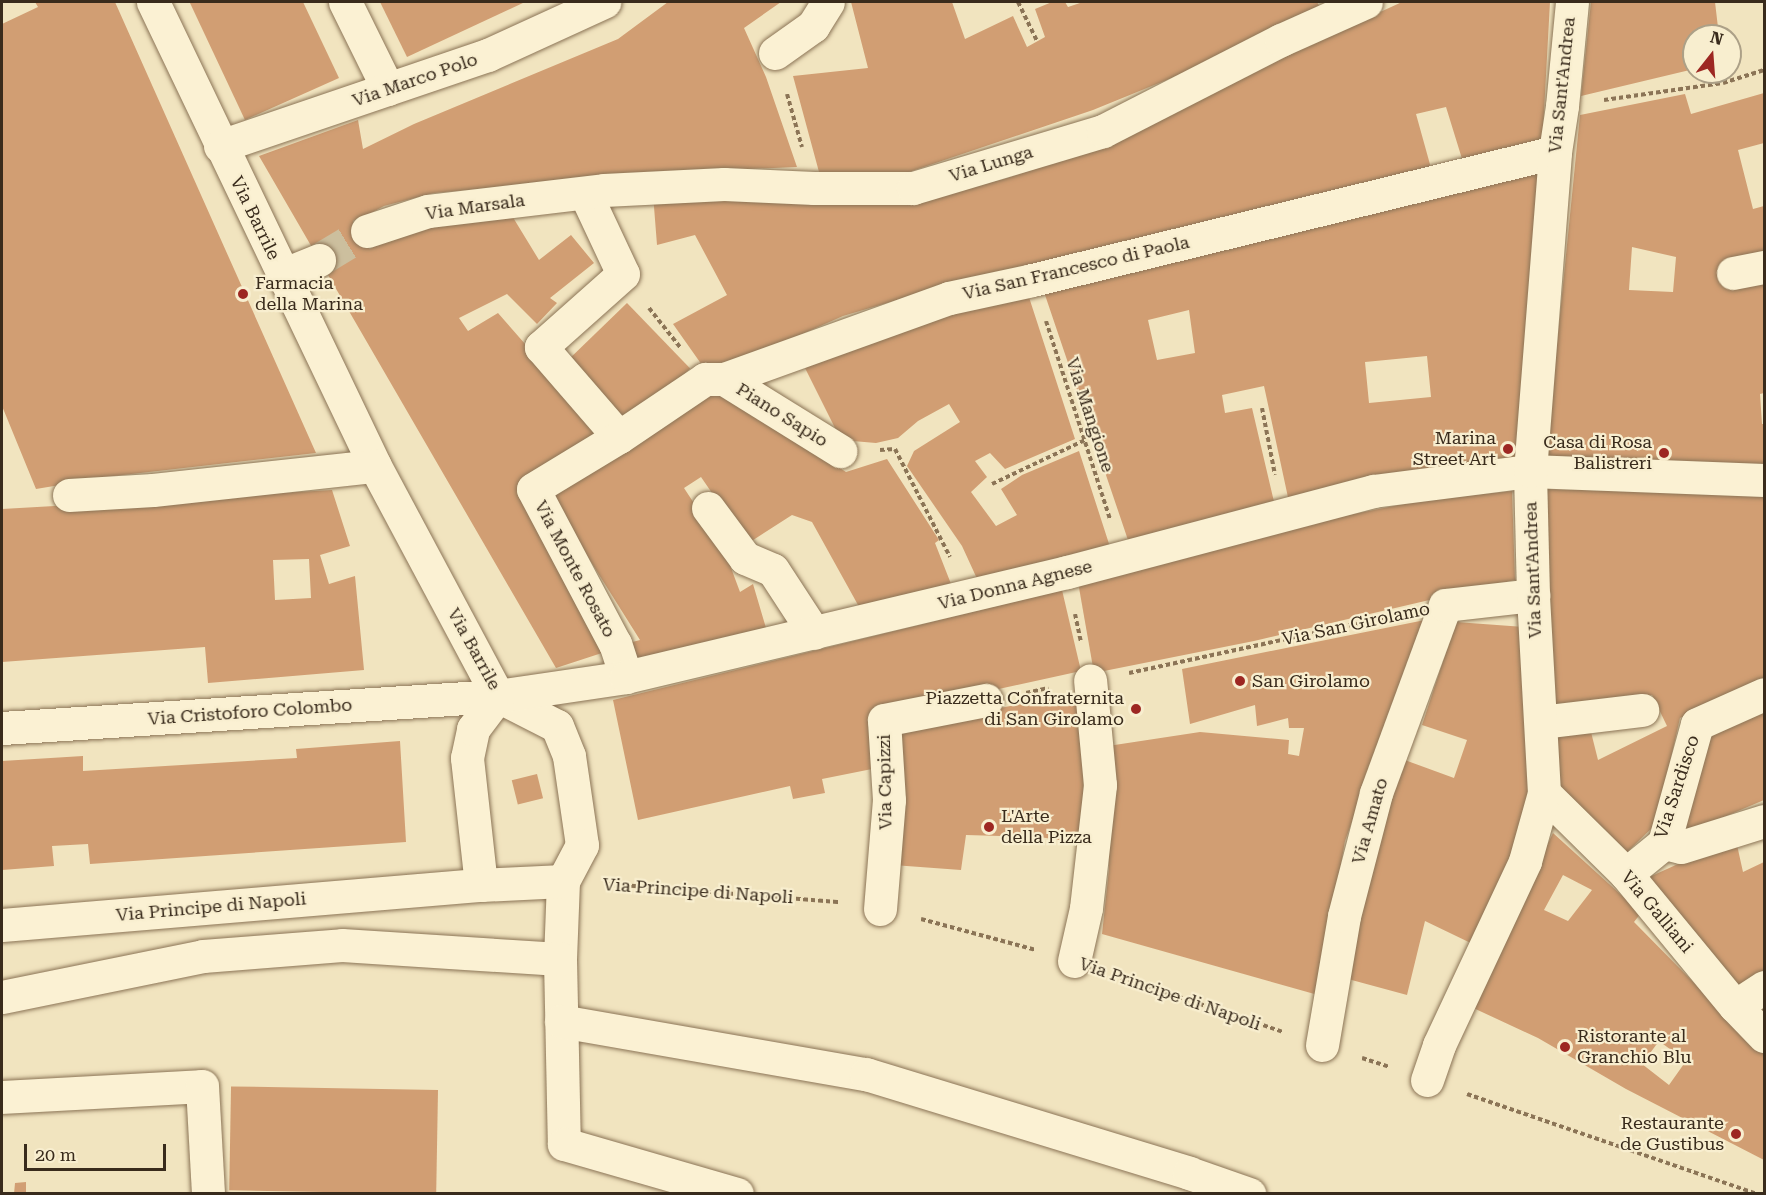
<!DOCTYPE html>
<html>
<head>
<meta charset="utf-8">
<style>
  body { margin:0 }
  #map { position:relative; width:1766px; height:1195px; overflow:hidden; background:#f1e4bf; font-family:"Roboto Serif",serif }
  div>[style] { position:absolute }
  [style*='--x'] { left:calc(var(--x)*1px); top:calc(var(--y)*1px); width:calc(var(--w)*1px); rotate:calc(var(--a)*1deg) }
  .building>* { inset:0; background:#d19e73; transform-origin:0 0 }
  .minor-tunnel>* { height:33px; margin-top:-16.5px; transform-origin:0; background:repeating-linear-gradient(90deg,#ccbf9e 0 33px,transparent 0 49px) }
  .path>* { height:4px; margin-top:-2px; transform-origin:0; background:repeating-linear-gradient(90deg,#8b7456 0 4.5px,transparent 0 7.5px) }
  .roads { filter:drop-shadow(0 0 2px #8b7456) drop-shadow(0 0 2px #8b7456) }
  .minor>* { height:33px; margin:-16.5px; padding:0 16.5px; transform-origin:16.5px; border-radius:16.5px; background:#fbf1d3 }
  .dots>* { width:16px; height:16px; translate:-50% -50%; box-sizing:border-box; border:3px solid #f8eecf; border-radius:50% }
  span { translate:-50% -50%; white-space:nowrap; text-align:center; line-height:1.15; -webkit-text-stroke:4.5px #f8eecf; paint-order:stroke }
  .street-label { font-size:18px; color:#392b1c }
  .poi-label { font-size:18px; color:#392b1c }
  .left { translate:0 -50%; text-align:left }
  .right { translate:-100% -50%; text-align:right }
  .frame { position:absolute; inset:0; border:3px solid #392b1c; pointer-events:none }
  .north { position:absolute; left:1682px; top:24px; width:60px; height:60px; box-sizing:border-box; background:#f8eecf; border:2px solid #aca087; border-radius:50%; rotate:17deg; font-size:16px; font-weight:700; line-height:24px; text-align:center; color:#392b1c }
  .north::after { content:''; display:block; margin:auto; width:21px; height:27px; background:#9d2722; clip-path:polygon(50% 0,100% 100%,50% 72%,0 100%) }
  .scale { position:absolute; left:24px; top:1144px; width:142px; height:27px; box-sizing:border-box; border:3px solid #392b1c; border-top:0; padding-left:8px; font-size:18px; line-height:21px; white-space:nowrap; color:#392b1c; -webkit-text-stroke:4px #f8eecf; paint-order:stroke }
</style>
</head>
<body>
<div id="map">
  <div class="building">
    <div style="clip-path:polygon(35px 2px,115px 2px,316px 453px,114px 476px,36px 489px,2px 406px,2px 24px,38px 7px)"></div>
    <div style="clip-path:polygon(303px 2px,339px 78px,245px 120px,190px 3px)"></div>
    <div style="clip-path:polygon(380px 2px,525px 2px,407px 57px)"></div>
    <div style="clip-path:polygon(668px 2px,781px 2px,744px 28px,766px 77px,797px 167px,672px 172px,434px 193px,384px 206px,360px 219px,506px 206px,539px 260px,571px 235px,594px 263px,550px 298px,557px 303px,537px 324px,507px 294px,459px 318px,468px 331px,498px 313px,603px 433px,517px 488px,608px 651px,556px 668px,259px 156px,358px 120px,363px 149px,414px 124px,618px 39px)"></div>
    <div style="clip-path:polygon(851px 2px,952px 2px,965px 39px,1013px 16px,1027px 47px,1045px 37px,1035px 9px,1052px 2px,1065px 2px,1068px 7px,1083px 2px,1317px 2px,1322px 11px,1191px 70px,1093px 110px,903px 174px,819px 172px,793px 76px,868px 68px)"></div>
    <div style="clip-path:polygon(1402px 2px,1550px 2px,1542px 148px,1463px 162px,1446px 107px,1416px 114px,1431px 168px,944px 286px,843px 316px,709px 375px,673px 324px,727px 295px,695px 235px,657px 245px,653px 194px,974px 186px,1004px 179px,1118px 142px,1317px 41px)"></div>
    <div style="clip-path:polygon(1591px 2px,1715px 2px,1719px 36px,1694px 36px,1694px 69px,1581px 96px)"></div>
    <div style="clip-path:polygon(evenodd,1764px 93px,1764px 143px,1738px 150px,1753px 209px,1764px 206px,1764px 254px,1726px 265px,1732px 289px,1764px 281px,1764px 393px,1760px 394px,1762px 424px,1764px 424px,1764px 474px,1545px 465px,1580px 115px,1685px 94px,1691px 114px,1764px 93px,1632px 247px,1676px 257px,1673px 292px,1629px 290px,1632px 247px)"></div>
    <div style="clip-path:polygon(evenodd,1538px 170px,1519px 463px,1289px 502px,1264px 386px,1222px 395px,1225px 413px,1252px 408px,1275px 506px,1129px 543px,1043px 289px,1538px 170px,1189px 310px,1195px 353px,1157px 360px,1148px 320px,1189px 310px,1538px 170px,1427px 356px,1431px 397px,1369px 403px,1365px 362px,1427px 356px)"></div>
    <div style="clip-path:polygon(1027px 291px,1075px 439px,1005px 469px,990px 453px,975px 461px,987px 477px,971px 492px,996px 526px,1017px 515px,1001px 489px,1022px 475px,1079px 451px,1111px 550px,979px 583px,962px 546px,907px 466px,914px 451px,960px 422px,949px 404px,918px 421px,898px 438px,876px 443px,841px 440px,805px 368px,896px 326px)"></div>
    <div style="left:627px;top:303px;width:91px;height:88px;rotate:46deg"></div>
    <div style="clip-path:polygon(711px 385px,846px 472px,887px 459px,939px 540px,935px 543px,953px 589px,863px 614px,812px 522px,792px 515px,747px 544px,701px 477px,684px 488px,724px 549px,740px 592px,753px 584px,769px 638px,632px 667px,625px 644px,640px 640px,549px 495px)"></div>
    <div style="clip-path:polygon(1544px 489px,1764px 495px,1764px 680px,1680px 718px,1656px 824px,1620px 859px,1555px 784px,1553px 730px,1589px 724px,1598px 760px,1667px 726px,1652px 695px,1553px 715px)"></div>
    <div style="clip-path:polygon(evenodd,332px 490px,350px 546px,320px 555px,329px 584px,355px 576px,364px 670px,208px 683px,205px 647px,2px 662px,2px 509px,332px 490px,309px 559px,311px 598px,275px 600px,273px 560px,309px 559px)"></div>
    <div style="clip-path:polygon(1512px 491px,1515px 580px,1254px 641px,1094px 673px,1078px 582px,1228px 539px,1419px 501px)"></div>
    <div style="clip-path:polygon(1062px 590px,1081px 671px,871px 717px,882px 767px,822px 779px,825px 793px,793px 799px,790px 786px,638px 820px,613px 700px)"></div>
    <div style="clip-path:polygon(1425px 620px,1345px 841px,1318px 995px,1102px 934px,1109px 869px,1108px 746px,1200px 732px,1289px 740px,1288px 754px,1299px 756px,1304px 728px,1289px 728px,1288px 718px,1257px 726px,1255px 705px,1190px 724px,1182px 669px)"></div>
    <div style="clip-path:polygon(1456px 622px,1524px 627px,1533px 801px,1479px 947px,1425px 921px,1407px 995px,1348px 979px,1362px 904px,1402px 759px,1454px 778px,1467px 740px,1422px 725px)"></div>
    <div style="clip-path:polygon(1083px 692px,1085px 716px,1082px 844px,1040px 837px,966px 835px,961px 870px,893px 865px,897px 728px)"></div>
    <div style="clip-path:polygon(1764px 709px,1764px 800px,1684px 834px,1700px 739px)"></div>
    <div style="clip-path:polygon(400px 741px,406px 842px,90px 864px,88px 844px,52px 846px,54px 866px,2px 870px,2px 761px,83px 756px,83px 771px,297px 758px,296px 749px)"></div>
    <div style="left:537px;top:774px;width:25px;height:26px;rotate:76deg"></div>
    <div style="clip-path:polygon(evenodd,1553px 833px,1641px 913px,1634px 922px,1764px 1054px,1764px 1160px,1626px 1089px,1538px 1038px,1469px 1006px,1553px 833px,1563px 875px,1592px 890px,1568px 921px,1544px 910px,1563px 875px,1553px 833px,1659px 1041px,1686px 1061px,1669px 1085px,1642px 1064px,1659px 1041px)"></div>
    <div style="clip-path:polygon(1737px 845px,1743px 872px,1764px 862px,1764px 976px,1738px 993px,1645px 879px,1700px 854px)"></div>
    <div style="left:438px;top:1090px;width:104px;height:207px;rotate:91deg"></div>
    <div style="clip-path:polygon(26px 1182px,26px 1194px,14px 1194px,15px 1183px)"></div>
  </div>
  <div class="minor-tunnel">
    <div style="--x:319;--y:260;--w:56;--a:-31.1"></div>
  </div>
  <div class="path">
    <div style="--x:1018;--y:2;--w:43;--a:64"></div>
    <div style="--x:787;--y:94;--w:55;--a:74.2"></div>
    <div style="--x:1604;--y:100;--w:120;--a:-8.1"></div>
    <div style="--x:1723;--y:83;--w:43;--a:-17.6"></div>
    <div style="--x:649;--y:308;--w:50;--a:51.5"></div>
    <div style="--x:1046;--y:321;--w:208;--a:72.1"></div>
    <div style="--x:1262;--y:408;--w:68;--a:79"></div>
    <div style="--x:880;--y:450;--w:15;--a:-4"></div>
    <div style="--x:895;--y:449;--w:121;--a:63"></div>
    <div style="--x:992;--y:484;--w:103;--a:-25.3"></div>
    <div style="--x:1075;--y:614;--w:29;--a:78"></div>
    <div style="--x:1129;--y:673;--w:275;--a:-12.2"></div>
    <div style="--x:1026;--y:693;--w:23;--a:-13"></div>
    <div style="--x:609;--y:884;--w:232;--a:4.5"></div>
    <div style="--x:921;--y:919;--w:119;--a:15.1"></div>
    <div style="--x:1114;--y:975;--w:178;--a:18.6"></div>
    <div style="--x:1362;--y:1058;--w:28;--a:18"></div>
    <div style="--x:1467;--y:1094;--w:308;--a:19"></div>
  </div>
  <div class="roads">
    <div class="minor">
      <div style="--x:153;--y:2;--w:514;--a:64.43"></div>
      <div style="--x:375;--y:466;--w:261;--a:61.9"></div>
      <div style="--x:498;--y:696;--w:66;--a:27"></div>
      <div style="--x:557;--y:726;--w:32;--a:68"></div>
      <div style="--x:569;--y:756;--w:90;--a:81.7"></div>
      <div style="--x:582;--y:845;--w:41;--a:117.8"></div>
      <div style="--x:563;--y:881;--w:78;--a:92.2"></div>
      <div style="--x:560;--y:959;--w:185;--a:88.8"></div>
      <div style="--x:564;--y:1144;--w:180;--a:16.1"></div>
      <div style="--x:345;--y:2;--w:97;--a:63.7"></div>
      <div style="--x:775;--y:53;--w:47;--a:-35.4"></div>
      <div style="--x:813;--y:26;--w:28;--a:-58"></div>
      <div style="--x:220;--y:146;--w:283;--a:-18.8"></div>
      <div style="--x:488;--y:55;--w:128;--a:-24.6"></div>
      <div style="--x:585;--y:193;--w:89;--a:64.9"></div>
      <div style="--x:623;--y:274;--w:110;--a:138.3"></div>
      <div style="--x:541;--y:347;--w:119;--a:49.1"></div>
      <div style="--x:367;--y:231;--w:64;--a:-18.2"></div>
      <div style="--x:428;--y:211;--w:177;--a:-6.8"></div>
      <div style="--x:604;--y:190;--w:120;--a:-2.9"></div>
      <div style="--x:724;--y:184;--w:90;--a:2.5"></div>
      <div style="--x:814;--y:188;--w:99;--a:0"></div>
      <div style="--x:913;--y:188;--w:198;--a:-16.7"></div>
      <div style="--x:1103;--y:131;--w:200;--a:-27.1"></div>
      <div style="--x:1281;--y:40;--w:93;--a:-24.1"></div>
      <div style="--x:1733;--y:273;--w:32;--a:-11"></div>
      <div style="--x:282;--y:275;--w:40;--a:-22"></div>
      <div style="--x:724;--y:379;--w:137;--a:31.8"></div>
      <div style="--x:69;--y:495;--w:84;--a:-3.4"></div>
      <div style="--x:153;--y:490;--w:223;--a:-6.2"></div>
      <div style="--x:708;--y:508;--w:62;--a:53.5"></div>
      <div style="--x:745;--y:558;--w:30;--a:23"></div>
      <div style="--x:773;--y:570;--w:75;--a:56.9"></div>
      <div style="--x:626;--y:677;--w:35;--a:-108"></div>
      <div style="--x:615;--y:644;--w:175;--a:-117.9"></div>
      <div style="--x:533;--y:489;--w:100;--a:-31.2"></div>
      <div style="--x:619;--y:437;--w:104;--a:-34"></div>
      <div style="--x:705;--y:379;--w:19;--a:0"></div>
      <div style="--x:724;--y:379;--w:239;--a:-19.8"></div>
      <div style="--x:949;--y:298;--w:85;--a:-12.2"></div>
      <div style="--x:1032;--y:280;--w:538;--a:-13.75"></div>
      <div style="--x:1541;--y:722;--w:102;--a:-6.8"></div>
      <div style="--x:2;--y:728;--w:497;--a:-3.7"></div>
      <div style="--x:498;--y:696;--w:129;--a:-8.4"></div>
      <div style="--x:626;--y:677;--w:453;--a:-13.4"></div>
      <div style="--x:1067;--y:572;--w:317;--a:-14.8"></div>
      <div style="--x:1373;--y:491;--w:158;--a:-7.3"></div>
      <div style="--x:1530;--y:471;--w:234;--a:2.2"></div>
      <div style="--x:1544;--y:793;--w:115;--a:44.6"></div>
      <div style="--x:1626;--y:874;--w:171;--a:50.5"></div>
      <div style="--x:1735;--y:1006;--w:42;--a:46"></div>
      <div style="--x:1664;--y:843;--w:17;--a:13"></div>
      <div style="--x:1681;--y:847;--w:87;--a:-17.4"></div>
      <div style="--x:1626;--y:874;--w:49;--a:-39.2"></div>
      <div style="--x:1664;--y:843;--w:123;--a:-74.5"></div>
      <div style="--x:1697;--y:724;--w:73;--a:-24.1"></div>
      <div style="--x:481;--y:885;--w:128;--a:-96.3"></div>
      <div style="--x:467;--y:758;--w:30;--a:-78"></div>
      <div style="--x:473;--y:729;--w:41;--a:-52.9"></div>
      <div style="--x:880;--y:909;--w:109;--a:-85.3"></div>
      <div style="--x:889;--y:800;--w:80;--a:-93.6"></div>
      <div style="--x:884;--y:720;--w:104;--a:-11.1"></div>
      <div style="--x:2;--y:925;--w:481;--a:-4.8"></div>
      <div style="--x:481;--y:885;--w:82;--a:-2.8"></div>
      <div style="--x:1074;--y:961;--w:54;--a:-77.2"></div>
      <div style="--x:1086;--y:908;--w:124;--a:-83.5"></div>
      <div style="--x:1100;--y:785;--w:105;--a:-95.4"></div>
      <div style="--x:2;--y:997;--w:205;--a:-11.5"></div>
      <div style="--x:203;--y:956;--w:139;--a:-4.5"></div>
      <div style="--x:342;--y:945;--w:218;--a:3.7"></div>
      <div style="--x:1735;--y:1006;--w:35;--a:-33"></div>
      <div style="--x:561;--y:1021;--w:310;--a:9.9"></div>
      <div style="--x:866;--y:1074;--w:338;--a:17"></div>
      <div style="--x:1189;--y:1173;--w:64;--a:19.3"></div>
      <div style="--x:1322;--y:1045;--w:131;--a:-80.3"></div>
      <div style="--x:1344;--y:916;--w:127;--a:-75.4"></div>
      <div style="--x:1376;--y:793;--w:200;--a:-69.8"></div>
      <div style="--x:1445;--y:605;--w:89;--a:-6.5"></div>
      <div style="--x:1427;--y:1080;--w:37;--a:-71"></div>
      <div style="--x:1439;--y:1045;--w:203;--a:-64.9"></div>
      <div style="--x:1525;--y:861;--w:71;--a:-74.4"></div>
      <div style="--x:1544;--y:793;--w:198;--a:-93.2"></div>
      <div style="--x:1533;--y:595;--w:124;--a:-91.4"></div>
      <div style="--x:1530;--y:471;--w:320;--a:-85.5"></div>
      <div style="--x:1555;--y:152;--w:47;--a:-81.3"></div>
      <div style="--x:1562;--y:106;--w:104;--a:-84.5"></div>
      <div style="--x:2;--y:1097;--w:200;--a:-3.1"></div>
      <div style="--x:202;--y:1086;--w:108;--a:86.8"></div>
    </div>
  </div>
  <div class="dots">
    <div style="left:243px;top:294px;background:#9d2722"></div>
    <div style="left:1508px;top:449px;background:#9d2722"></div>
    <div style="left:1664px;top:453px;background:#9d2722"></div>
    <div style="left:1240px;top:681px;background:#9d2722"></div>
    <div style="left:1136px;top:709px;background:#9d2722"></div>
    <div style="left:989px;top:827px;background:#9d2722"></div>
    <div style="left:1565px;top:1047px;background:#9d2722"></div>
    <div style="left:1736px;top:1134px;background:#9d2722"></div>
  </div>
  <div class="street-label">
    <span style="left:415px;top:80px;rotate:-19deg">Via Marco Polo</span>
    <span style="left:1562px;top:85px;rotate:-84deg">Via Sant'Andrea</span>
    <span style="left:991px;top:164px;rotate:-17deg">Via Lunga</span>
    <span style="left:475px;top:207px;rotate:-8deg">Via Marsala</span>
    <span style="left:255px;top:218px;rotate:64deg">Via Barrile</span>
    <span style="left:1076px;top:268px;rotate:-13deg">Via San Francesco di Paola</span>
    <span style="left:782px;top:415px;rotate:32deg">Piano Sapio</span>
    <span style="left:1090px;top:415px;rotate:72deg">Via Mangione</span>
    <span style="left:575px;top:569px;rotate:62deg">Via Monte Rosato</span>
    <span style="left:1533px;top:570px;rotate:-92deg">Via Sant'Andrea</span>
    <span style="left:1015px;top:585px;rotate:-14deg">Via Donna Agnese</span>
    <span style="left:1356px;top:624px;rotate:-12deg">Via San Girolamo</span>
    <span style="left:474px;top:649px;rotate:61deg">Via Barrile</span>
    <span style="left:250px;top:712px;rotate:-4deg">Via Cristoforo Colombo</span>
    <span style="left:885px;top:782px;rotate:-91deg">Via Capizzi</span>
    <span style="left:1677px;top:787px;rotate:-72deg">Via Sardisco</span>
    <span style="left:1370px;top:821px;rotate:-74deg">Via Amato</span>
    <span style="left:698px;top:891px;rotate:4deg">Via Principe di Napoli</span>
    <span style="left:211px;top:907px;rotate:-5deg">Via Principe di Napoli</span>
    <span style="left:1657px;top:912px;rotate:50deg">Via Galliani</span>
    <span style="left:1170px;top:994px;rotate:19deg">Via Principe di Napoli</span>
  </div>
  <div class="poi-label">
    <span class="left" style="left:255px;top:294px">Farmacia<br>della Marina</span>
    <span class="right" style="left:1496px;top:449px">Marina<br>Street Art</span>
    <span class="right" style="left:1652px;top:453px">Casa di Rosa<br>Balistreri</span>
    <span class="left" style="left:1252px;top:681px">San Girolamo</span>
    <span class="right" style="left:1124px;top:709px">Piazzetta Confraternita<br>di San Girolamo</span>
    <span class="left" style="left:1001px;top:827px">L'Arte<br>della Pizza</span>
    <span class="left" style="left:1577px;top:1047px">Ristorante al<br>Granchio Blu</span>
    <span class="right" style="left:1724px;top:1134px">Restaurante<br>de Gustibus</span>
  </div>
  <div class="frame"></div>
  <div class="north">N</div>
  <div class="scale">20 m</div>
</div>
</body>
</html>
